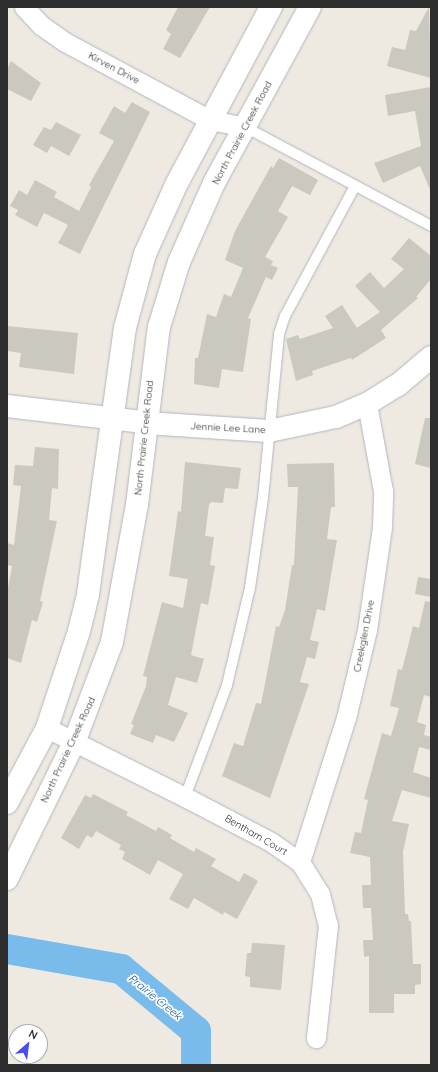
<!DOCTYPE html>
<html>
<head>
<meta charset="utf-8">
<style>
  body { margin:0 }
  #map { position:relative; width:438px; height:1072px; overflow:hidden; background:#eeeae1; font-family:Quicksand,sans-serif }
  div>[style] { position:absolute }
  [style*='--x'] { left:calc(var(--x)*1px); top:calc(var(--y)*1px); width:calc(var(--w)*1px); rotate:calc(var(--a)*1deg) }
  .river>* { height:30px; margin:-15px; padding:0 15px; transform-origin:15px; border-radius:15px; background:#79bbea }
  .building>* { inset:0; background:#cac8bf }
  .roads { filter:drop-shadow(0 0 1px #b4b4c0) drop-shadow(0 0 1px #b4b4c0) }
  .service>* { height:10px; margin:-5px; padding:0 5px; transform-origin:5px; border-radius:5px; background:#fff }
  .minor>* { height:19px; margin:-9.5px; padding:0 9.5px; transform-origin:9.5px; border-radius:9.5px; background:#fff }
  .tertiary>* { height:22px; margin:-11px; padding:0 11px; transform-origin:11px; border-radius:11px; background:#fff }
  .secondary>* { height:22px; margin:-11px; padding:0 11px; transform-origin:11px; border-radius:11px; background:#fff }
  span { translate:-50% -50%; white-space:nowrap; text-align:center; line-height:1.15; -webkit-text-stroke:3.5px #fff; paint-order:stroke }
  .street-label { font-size:10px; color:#2d2d2d }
  .water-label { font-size:11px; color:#13579b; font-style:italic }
  .frame { position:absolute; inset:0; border:8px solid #2d2d2d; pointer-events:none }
  .north { position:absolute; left:8px; top:1024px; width:40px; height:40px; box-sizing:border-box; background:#fff; border:1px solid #ababab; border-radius:50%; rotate:28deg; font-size:11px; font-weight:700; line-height:16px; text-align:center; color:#2d2d2d }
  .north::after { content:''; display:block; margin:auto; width:14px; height:18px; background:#494ef3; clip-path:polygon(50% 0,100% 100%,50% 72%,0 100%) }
</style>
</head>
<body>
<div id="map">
  <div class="river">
    <div style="--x:7;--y:949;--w:116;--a:10"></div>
    <div style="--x:121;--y:969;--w:97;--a:39.6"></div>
    <div style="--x:196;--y:1031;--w:34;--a:90"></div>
  </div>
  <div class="building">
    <div style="clip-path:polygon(178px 7px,210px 7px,180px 58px,163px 49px,171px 34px,166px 30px)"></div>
    <div style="clip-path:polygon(429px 7px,431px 78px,387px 66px,392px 47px,405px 50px,410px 30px,416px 31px)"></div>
    <div style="clip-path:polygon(11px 61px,41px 83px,31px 101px,7px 89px,7px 69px)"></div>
    <div style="clip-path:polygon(431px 87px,431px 192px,420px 166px,383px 183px,374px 163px,421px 146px,415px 111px,388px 116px,385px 95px)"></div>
    <div style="clip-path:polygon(132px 102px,150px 112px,80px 254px,58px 243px,68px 225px,44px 213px,37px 227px,15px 215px,18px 210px,10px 206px,19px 190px,27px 195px,35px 180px,57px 192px,54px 197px,79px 211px,91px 187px,89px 185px,114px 141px,99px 133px,114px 106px,125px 113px)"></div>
    <div style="clip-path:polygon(56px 122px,81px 135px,69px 156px,51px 146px,47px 153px,33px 145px,44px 127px,51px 130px)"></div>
    <div style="clip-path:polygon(279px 158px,318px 180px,310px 195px,292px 186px,278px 211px,288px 217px,265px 257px,273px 261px,271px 265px,278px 268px,272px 280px,266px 277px,248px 318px,251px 319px,243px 372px,222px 369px,219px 388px,194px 384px,195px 358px,198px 358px,207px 314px,216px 317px,224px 294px,231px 297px,243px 268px,225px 260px,235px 231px,271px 166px,273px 168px)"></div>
    <div style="clip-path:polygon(409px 238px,431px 256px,431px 279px,416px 297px,418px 298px,381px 330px,386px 338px,352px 360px,351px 358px,312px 371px,313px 375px,296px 381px,286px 339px,298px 335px,300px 339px,333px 328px,325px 316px,342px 305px,357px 328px,380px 312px,355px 286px,370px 272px,384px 288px,404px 269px,391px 259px)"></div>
    <div style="clip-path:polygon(7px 326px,78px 333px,74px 374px,19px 367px,21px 353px,7px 351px)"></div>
    <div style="clip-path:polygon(425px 418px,431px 418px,431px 468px,415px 464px)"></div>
    <div style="clip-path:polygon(35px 447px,59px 449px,58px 489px,52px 488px,49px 520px,57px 521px,40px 601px,43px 602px,37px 622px,32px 620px,21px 663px,7px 658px,7px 593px,12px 566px,7px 565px,7px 543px,14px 545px,21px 486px,13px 485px,15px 465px,33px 466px)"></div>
    <div style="clip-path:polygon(185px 462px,241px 468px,238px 489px,225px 488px,223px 503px,211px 502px,209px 505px,205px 536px,214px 537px,210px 565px,215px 566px,208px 605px,201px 603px,191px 655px,204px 659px,197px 683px,176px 677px,168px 705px,188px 713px,174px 742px,156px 735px,153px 743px,130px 734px,134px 725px,131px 724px,146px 686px,147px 677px,143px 676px,162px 602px,183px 608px,188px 579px,169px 576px,178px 511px,181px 512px)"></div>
    <div style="clip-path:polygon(334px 463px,335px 507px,331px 507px,327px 539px,337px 540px,325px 611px,317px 609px,310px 640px,319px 642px,315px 659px,307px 657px,300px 682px,309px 684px,270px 798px,222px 776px,234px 743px,243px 746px,256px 703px,261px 704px,276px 626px,279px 627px,285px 610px,292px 565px,294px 565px,298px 487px,288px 487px,287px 464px)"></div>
    <div style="clip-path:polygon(418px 577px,431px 579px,431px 597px,415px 594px)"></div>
    <div style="clip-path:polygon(425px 601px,431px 602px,431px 697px,424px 695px,417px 722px,426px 725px,424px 735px,431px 737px,431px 750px,419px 747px,413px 772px,431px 778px,431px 798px,402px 790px,392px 821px,409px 824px,403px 852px,405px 914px,408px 914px,409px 921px,411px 921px,413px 964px,421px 964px,421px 984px,415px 985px,415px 994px,394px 994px,394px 1013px,369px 1013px,369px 956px,364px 957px,363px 940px,373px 940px,371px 908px,363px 908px,362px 885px,371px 885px,370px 857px,350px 853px,355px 832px,361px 833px,368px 800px,364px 799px,382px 733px,391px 736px,399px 708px,390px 706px,398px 669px,402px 670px,413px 626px,419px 628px)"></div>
    <div style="clip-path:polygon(93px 794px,128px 812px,126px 815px,156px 831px,158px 827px,172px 835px,170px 838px,194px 852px,196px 848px,216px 859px,211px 866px,239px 882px,244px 873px,258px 881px,237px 919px,224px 912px,223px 915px,194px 898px,188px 909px,169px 899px,183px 874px,158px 860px,150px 875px,122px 859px,125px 852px,119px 849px,121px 845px,96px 831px,92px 838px,87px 835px,79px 849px,61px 838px,85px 795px,91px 798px)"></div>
    <div style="clip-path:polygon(252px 943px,285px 945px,281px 990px,250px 987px,250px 977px,245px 976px,247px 953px,251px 953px)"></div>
  </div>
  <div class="roads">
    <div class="service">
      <div style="--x:245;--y:127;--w:211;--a:28"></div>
      <div style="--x:185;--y:797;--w:120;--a:-69.4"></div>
      <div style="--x:227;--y:685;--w:100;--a:-76.7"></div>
      <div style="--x:250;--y:588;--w:91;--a:-81.8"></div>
      <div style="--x:263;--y:498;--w:165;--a:-84.4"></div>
      <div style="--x:279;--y:334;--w:19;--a:-72"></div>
      <div style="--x:285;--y:316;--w:148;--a:-61.7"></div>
    </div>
    <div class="minor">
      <div style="--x:24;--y:7;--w:26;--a:47"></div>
      <div style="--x:42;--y:26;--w:28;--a:35"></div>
      <div style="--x:65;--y:42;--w:165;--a:28.3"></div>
      <div style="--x:210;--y:120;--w:36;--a:11"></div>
      <div style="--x:47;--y:728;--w:154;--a:26.6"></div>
      <div style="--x:185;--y:797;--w:97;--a:27.6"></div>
      <div style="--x:271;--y:842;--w:35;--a:35"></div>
      <div style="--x:300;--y:862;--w:38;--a:58"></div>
      <div style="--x:320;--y:894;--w:32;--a:76"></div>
      <div style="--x:328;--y:925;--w:114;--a:96.1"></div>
      <div style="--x:300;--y:862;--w:151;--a:-72.3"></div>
      <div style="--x:346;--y:718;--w:90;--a:-76.6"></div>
      <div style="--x:367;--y:630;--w:104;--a:-81.7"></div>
      <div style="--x:382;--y:527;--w:36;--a:-88"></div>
      <div style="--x:383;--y:491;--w:88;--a:-100.4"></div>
    </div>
    <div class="tertiary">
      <div style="--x:7;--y:406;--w:155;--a:6.7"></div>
      <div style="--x:161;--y:424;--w:108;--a:3.7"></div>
      <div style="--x:269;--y:431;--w:68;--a:-11.8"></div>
      <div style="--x:336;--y:417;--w:34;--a:-23"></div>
      <div style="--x:367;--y:404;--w:36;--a:-32"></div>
      <div style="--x:398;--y:385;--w:43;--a:-40.3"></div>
    </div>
    <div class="secondary">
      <div style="--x:7;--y:803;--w:85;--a:-61.9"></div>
      <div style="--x:47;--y:728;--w:102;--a:-71.7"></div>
      <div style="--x:79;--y:631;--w:38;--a:-76"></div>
      <div style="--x:88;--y:594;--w:269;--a:-82.1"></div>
      <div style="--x:125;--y:328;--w:77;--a:-74.9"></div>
      <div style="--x:145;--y:254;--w:76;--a:-65.8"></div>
      <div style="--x:176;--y:185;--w:202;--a:-61.9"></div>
      <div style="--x:7;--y:879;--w:155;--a:-63.9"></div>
      <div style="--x:75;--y:740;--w:105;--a:-69.3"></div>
      <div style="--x:112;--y:642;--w:139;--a:-79.7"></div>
      <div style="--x:137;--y:505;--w:179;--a:-83"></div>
      <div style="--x:159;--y:327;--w:68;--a:-72.9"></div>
      <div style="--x:179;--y:262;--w:86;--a:-66.1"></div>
      <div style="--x:214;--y:183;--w:200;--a:-61.4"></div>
    </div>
  </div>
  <div class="street-label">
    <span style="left:114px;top:68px;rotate:28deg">Kirven Drive</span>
    <span style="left:242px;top:133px;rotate:-62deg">North Prairie Creek Road</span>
    <span style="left:228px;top:428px;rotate:3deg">Jennie Lee Lane</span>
    <span style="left:144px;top:438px;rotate:-84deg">North Prairie Creek Road</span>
    <span style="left:364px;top:636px;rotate:-79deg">Creekglen Drive</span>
    <span style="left:68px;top:750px;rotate:-65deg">North Prairie Creek Road</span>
    <span style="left:256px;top:835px;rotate:30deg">Bentham Court</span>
  </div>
  <div class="water-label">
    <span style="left:155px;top:997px;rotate:39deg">Prairie Creek</span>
  </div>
  <div class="frame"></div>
  <div class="north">N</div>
</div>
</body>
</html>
